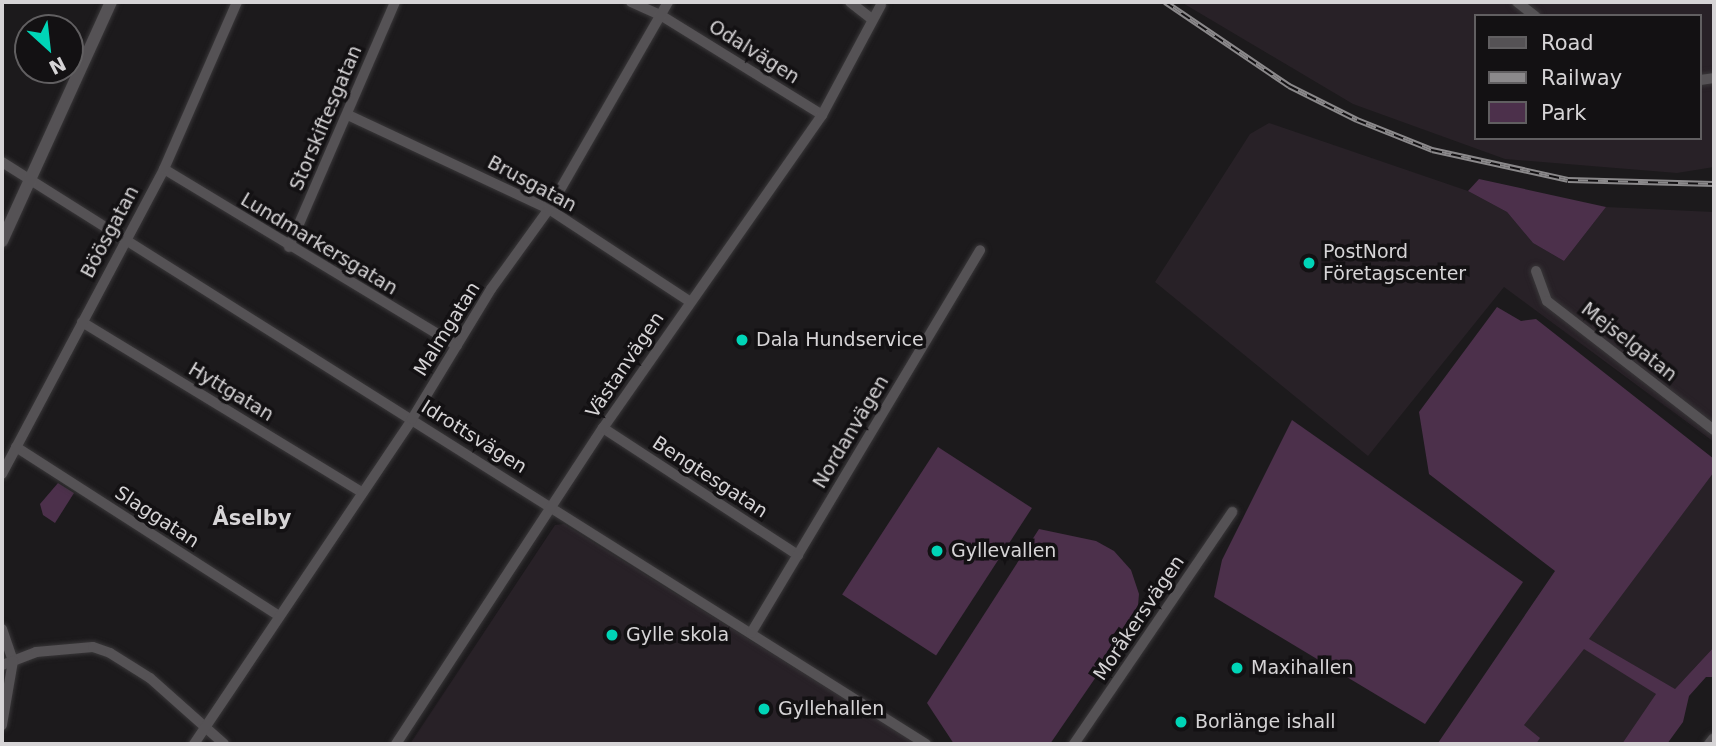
<!DOCTYPE html>
<html>
<head>
<meta charset="utf-8">
<style>
  body { margin:0 }
  #map { position:relative; width:1716px; height:746px; overflow:hidden; background:#1c1a1c; font-family:"DejaVu Sans",sans-serif }
  div>[style] { position:absolute }
  [style*='--x'] { left:calc(var(--x)*1px); top:calc(var(--y)*1px); width:calc(var(--w)*1px); rotate:calc(var(--a)*1deg) }
  .built>* { inset:0; background:#282127 }
  .green>* { inset:0; background:#4c304b; transform-origin:0 0 }
  .roads { filter:drop-shadow(0 0 2px #393739) drop-shadow(0 0 2px #393739) }
  .minor>* { height:10px; margin:-5px; padding:0 5px; transform-origin:5px; border-radius:5px; background:#555255 }
  .tertiary>* { height:12px; margin:-6px; padding:0 6px; transform-origin:6px; border-radius:6px; background:#555255 }
  .rail>* { height:6px; margin-top:-3px; transform-origin:0; background:repeating-linear-gradient(90deg,#131113 0 10px,#8b898b 0 20px); box-sizing:border-box; border-block:2px solid #8b898b }
  .dots>* { width:19px; height:19px; translate:-50% -50%; box-sizing:border-box; border:4px solid #131113; border-radius:50% }
  span { translate:-50% -50%; white-space:nowrap; text-align:center; line-height:1.15; -webkit-text-stroke:7px #131113; paint-order:stroke }
  .street-label { font-size:19px; color:#d6d4d6 }
  .poi-label { font-size:19px; color:#d6d4d6 }
  .left { translate:0 -50%; text-align:left }
  .neighbourhood-label { font-size:21px; color:#d6d4d6; font-weight:700 }
  .frame { position:absolute; inset:0; border:4px solid #d6d4d6; pointer-events:none }
  .legend { position:absolute; left:1474px; top:14px; width:228px; height:126px; box-sizing:border-box; background:#131113; border:2px solid #615f61; margin:0; padding:9px 12px; list-style:none; font-size:21px; color:#d6d4d6 }
  .legend li { display:flex; align-items:center; gap:14px; height:35px }
  .legend b { width:35px; border:2px solid #615f61 }
  .north { position:absolute; left:14px; top:14px; width:70px; height:70px; box-sizing:border-box; background:#131113; border:2px solid #615f61; border-radius:50%; rotate:153deg; font-size:19px; font-weight:700; line-height:28px; text-align:center; color:#d6d4d6 }
  .north::after { content:''; display:block; margin:auto; width:24px; height:32px; background:#00d5b7; clip-path:polygon(50% 0,100% 100%,50% 72%,0 100%) }
</style>
</head>
<body>
<div id="map">
  <div class="built">
    <div style="clip-path:polygon(evenodd,1181px 2px,1714px 2px,1714px 167px,1677px 173px,1505px 159px,1353px 104px,1181px 2px,1476px 16px,1700px 16px,1700px 138px,1476px 138px,1476px 16px)"></div>
    <div style="clip-path:polygon(1269px 123px,1468px 191px,1507px 212px,1533px 243px,1564px 261px,1606px 207px,1714px 212px,1714px 442px,1504px 287px,1368px 456px,1155px 282px,1250px 134px)"></div>
    <div style="clip-path:polygon(1714px 472px,1714px 647px,1675px 689px,1638px 744px,1507px 744px)"></div>
    <div style="clip-path:polygon(564px 524px,917px 744px,410px 744px,555px 525px)"></div>
  </div>
  <div class="green">
    <div style="clip-path:polygon(1479px 179px,1606px 207px,1564px 261px,1533px 243px,1507px 212px,1468px 191px)"></div>
    <div style="clip-path:polygon(1497px 307px,1521px 321px,1536px 319px,1714px 459px,1714px 472px,1589px 639px,1675px 689px,1714px 647px,1714px 677px,1706px 677px,1689px 696px,1683px 722px,1667px 744px,1622px 744px,1656px 694px,1584px 649px,1524px 725px,1540px 738px,1536px 744px,1438px 743px,1555px 571px,1429px 474px,1419px 412px)"></div>
    <div style="clip-path:polygon(1292px 420px,1523px 582px,1425px 724px,1214px 597px,1222px 560px)"></div>
    <div style="left:938px;top:447px;width:112px;height:176px;rotate:33deg"></div>
    <div style="clip-path:polygon(58px 483px,74px 493px,55px 523px,43px 515px,40px 504px)"></div>
    <div style="clip-path:polygon(1039px 529px,1096px 541px,1114px 551px,1131px 570px,1139px 594px,1137px 617px,1050px 744px,954px 744px,927px 703px)"></div>
  </div>
  <div class="roads">
    <div class="minor">
      <div style="--x:631;--y:2;--w:34;--a:24"></div>
      <div style="--x:662;--y:16;--w:188;--a:31.7"></div>
      <div style="--x:850;--y:2;--w:28;--a:38"></div>
      <div style="--x:1517;--y:2;--w:23;--a:38"></div>
      <div style="--x:1700;--y:80;--w:14;--a:-8"></div>
      <div style="--x:348;--y:115;--w:222;--a:25.1"></div>
      <div style="--x:549;--y:209;--w:168;--a:33.3"></div>
      <div style="--x:2;--y:162;--w:1092;--a:32.21"></div>
      <div style="--x:164;--y:169;--w:342;--a:31.1"></div>
      <div style="--x:289;--y:247;--w:267;--a:-66.6"></div>
      <div style="--x:1536;--y:271;--w:32;--a:70"></div>
      <div style="--x:1547;--y:301;--w:211;--a:37.7"></div>
      <div style="--x:82;--y:322;--w:328;--a:31.3"></div>
      <div style="--x:603;--y:428;--w:233;--a:33.1"></div>
      <div style="--x:16;--y:447;--w:313;--a:32.7"></div>
      <div style="--x:2;--y:474;--w:345;--a:-62"></div>
      <div style="--x:164;--y:169;--w:182;--a:-66.4"></div>
      <div style="--x:2;--y:629;--w:34;--a:71"></div>
      <div style="--x:13;--y:661;--w:25;--a:-21"></div>
      <div style="--x:36;--y:652;--w:57;--a:-5"></div>
      <div style="--x:93;--y:647;--w:18;--a:19"></div>
      <div style="--x:110;--y:653;--w:47;--a:32"></div>
      <div style="--x:150;--y:678;--w:99;--a:41.7"></div>
      <div style="--x:751;--y:633;--w:446;--a:-59.1"></div>
      <div style="--x:2;--y:665;--w:12;--a:-20"></div>
      <div style="--x:13;--y:661;--w:65;--a:99.8"></div>
      <div style="--x:194;--y:744;--w:391;--a:-56.1"></div>
      <div style="--x:412;--y:419;--w:152;--a:-58.7"></div>
      <div style="--x:491;--y:289;--w:99;--a:-54.1"></div>
      <div style="--x:549;--y:209;--w:239;--a:-60.1"></div>
      <div style="--x:396;--y:744;--w:378;--a:-56.8"></div>
      <div style="--x:603;--y:428;--w:382;--a:-55"></div>
      <div style="--x:822;--y:115;--w:125;--a:-61.8"></div>
      <div style="--x:1074;--y:744;--w:281;--a:-55.7"></div>
    </div>
    <div class="tertiary">
      <div style="--x:2;--y:241;--w:263;--a:-65.5"></div>
      <div style="--x:1710;--y:744;--w:6;--a:-51"></div>
    </div>
  </div>
  <div class="rail">
    <div style="--x:1165;--y:2;--w:150;--a:34.1"></div>
    <div style="--x:1289;--y:86;--w:76;--a:26.6"></div>
    <div style="--x:1357;--y:120;--w:81;--a:21.8"></div>
    <div style="--x:1432;--y:150;--w:139;--a:12.4"></div>
    <div style="--x:1568;--y:180;--w:146;--a:1.6"></div>
  </div>
  <div class="dots">
    <div style="left:1309px;top:263px;background:#00d5b7"></div>
    <div style="left:742px;top:340px;background:#00d5b7"></div>
    <div style="left:937px;top:551px;background:#00d5b7"></div>
    <div style="left:612px;top:635px;background:#00d5b7"></div>
    <div style="left:1237px;top:668px;background:#00d5b7"></div>
    <div style="left:764px;top:709px;background:#00d5b7"></div>
    <div style="left:1181px;top:722px;background:#00d5b7"></div>
  </div>
  <div class="street-label">
    <span style="left:754px;top:52px;rotate:32deg">Odalvägen</span>
    <span style="left:326px;top:118px;rotate:-67deg">Storskiftesgatan</span>
    <span style="left:532px;top:184px;rotate:28deg">Brusgatan</span>
    <span style="left:110px;top:232px;rotate:-62deg">Böösgatan</span>
    <span style="left:319px;top:244px;rotate:31deg">Lundmarkersgatan</span>
    <span style="left:447px;top:329px;rotate:-58deg">Malmgatan</span>
    <span style="left:1629px;top:342px;rotate:38deg">Mejselgatan</span>
    <span style="left:625px;top:365px;rotate:-56deg">Västanvägen</span>
    <span style="left:231px;top:392px;rotate:31deg">Hyttgatan</span>
    <span style="left:851px;top:432px;rotate:-59deg">Nordanvägen</span>
    <span style="left:474px;top:437px;rotate:32deg">Idrottsvägen</span>
    <span style="left:710px;top:477px;rotate:33deg">Bengtesgatan</span>
    <span style="left:157px;top:517px;rotate:33deg">Slaggatan</span>
    <span style="left:1139px;top:618px;rotate:-56deg">Moråkersvägen</span>
  </div>
  <div class="poi-label">
    <span class="left" style="left:1323px;top:263px">PostNord<br>Företagscenter</span>
    <span class="left" style="left:756px;top:340px">Dala Hundservice</span>
    <span class="left" style="left:951px;top:551px">Gyllevallen</span>
    <span class="left" style="left:626px;top:635px">Gylle skola</span>
    <span class="left" style="left:1251px;top:668px">Maxihallen</span>
    <span class="left" style="left:778px;top:709px">Gyllehallen</span>
    <span class="left" style="left:1195px;top:722px">Borlänge ishall</span>
  </div>
  <div class="neighbourhood-label">
    <span style="left:252px;top:518px">Åselby</span>
  </div>
  <div class="frame"></div>
  <ul class="legend">
  <li><b style="height:9px;background:#555255"></b>Road</li>
  <li><b style="height:9px;background:#8b898b"></b>Railway</li>
  <li><b style="height:19px;background:#4c304b"></b>Park</li>
  </ul>
  <div class="north">N</div>
</div>
</body>
</html>
